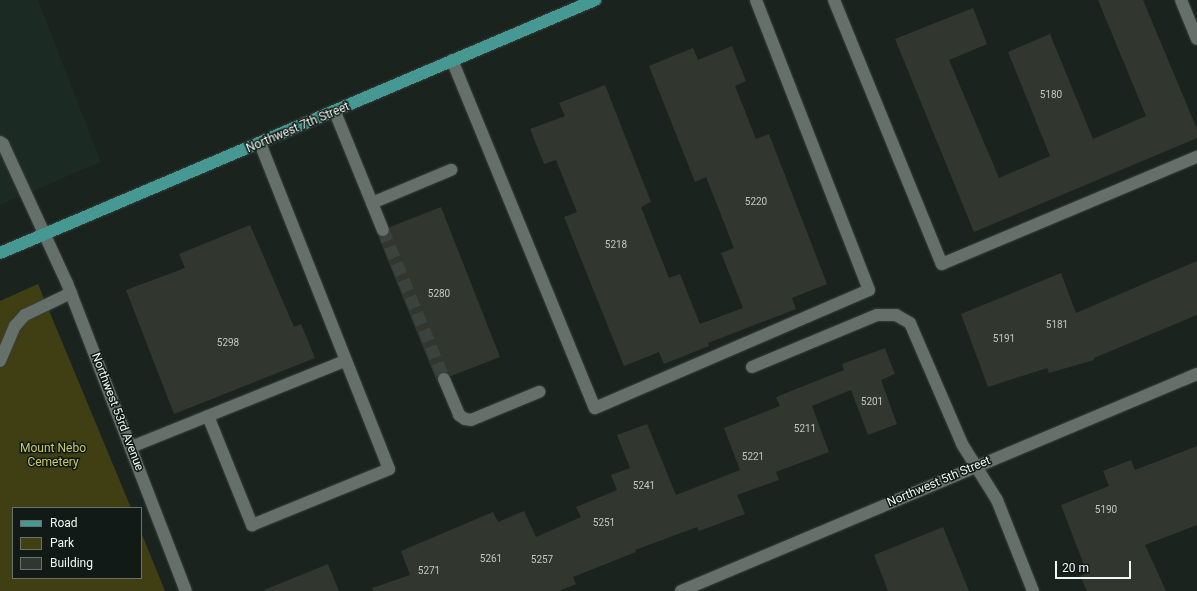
<!DOCTYPE html>
<html>
<head>
<meta charset="utf-8">
<style>
  body { margin:0 }
  #map { position:relative; width:1197px; height:591px; overflow:hidden; background:#1b231f; font-family:Roboto,sans-serif }
  div>[style] { position:absolute }
  [style*='--x'] { left:calc(var(--x)*1px); top:calc(var(--y)*1px); width:calc(var(--w)*1px); rotate:calc(var(--a)*1deg) }
  .built>* { inset:0; background:#1b2a22 }
  .green>* { inset:0; background:#3f3f13 }
  .building>* { inset:0; background:#31372f }
  .minor-tunnel>* { height:12px; margin-top:-6px; transform-origin:0; background:repeating-linear-gradient(90deg,#3b433f 0 12px,transparent 0 18px) }
  .roads { filter:drop-shadow(0 0 1px #39403c) drop-shadow(0 0 1px #39403c) }
  .minor>* { height:12px; margin:-6px; padding:0 6px; transform-origin:6px; border-radius:6px; background:#65706a }
  .major>* { height:12px; margin:-6px; padding:0 6px; transform-origin:6px; border-radius:6px; background:#469892 }
  span { translate:-50% -50%; white-space:nowrap; text-align:center; line-height:1.15; -webkit-text-stroke:3px #111a16; paint-order:stroke }
  .number-label { font-size:10px; color:#c1c7c2 }
  .number-label span { -webkit-text-stroke-width:0 }
  .street-label { font-size:12px; color:#f1f7f3 }
  .park-label { font-size:12px; color:#c7c969 }
  .legend { position:absolute; left:12px; top:507px; width:130px; height:72px; box-sizing:border-box; background:#111a16; border:1px solid #6b726e; margin:0; padding:5px 7px; list-style:none; font-size:12px; color:#f1f7f3 }
  .legend li { display:flex; align-items:center; gap:8px; height:20px }
  .legend b { width:20px; border:1px solid #6b726e }
  .scale { position:absolute; left:1055px; top:561px; width:76px; height:18px; box-sizing:border-box; border:2px solid #f1f7f3; border-top:0; padding-left:5px; font-size:12px; line-height:14px; white-space:nowrap; color:#f1f7f3; -webkit-text-stroke:3px #111a16; paint-order:stroke }
</style>
</head>
<body>
<div id="map">
  <div class="built">
    <div style="clip-path:polygon(0 0,38px 0,101px 162px,0 205px)"></div>
  </div>
  <div class="green">
    <div style="clip-path:polygon(38px 284px,131px 508px,13px 508px,13px 578px,141px 578px,141px 532px,165px 591px,0 591px,0 301px)"></div>
  </div>
  <div class="building">
    <div style="clip-path:polygon(1098px 0,1143px 0,1197px 129px,1197px 138px,974px 232px,895px 39px,973px 8px,987px 44px,949px 60px,999px 178px,1050px 156px,1008px 52px,1050px 34px,1093px 139px,1146px 116px)"></div>
    <div style="clip-path:polygon(732px 46px,746px 81px,735px 86px,756px 139px,769px 134px,827px 284px,792px 298px,796px 309px,708px 343px,709px 346px,664px 364px,659px 352px,624px 366px,564px 217px,577px 212px,556px 160px,544px 164px,530px 129px,565px 116px,559px 103px,605px 85px,651px 202px,641px 207px,669px 278px,680px 274px,700px 324px,743px 308px,721px 253px,734px 248px,706px 177px,695px 182px,649px 66px,693px 48px,698px 60px)"></div>
    <div style="clip-path:polygon(441px 207px,500px 357px,451px 376px,441px 372px,438px 375px,437px 382px,378px 236px,386px 237px,390px 227px)"></div>
    <div style="clip-path:polygon(250px 225px,294px 327px,301px 324px,315px 358px,174px 414px,126px 290px,185px 268px,179px 254px)"></div>
    <div style="clip-path:polygon(1197px 261px,1197px 315px,1094px 358px,1094px 360px,1049px 373px,1047px 368px,988px 387px,961px 314px,1061px 273px,1076px 313px)"></div>
    <div style="clip-path:polygon(885px 348px,895px 374px,881px 380px,897px 424px,868px 435px,851px 390px,812px 406px,829px 452px,776px 472px,779px 480px,737px 495px,745px 514px,699px 531px,697px 527px,635px 550px,636px 552px,573px 577px,576px 584px,559px 591px,373px 591px,372px 588px,410px 575px,401px 551px,493px 512px,498px 522px,524px 511px,536px 537px,581px 517px,576px 507px,617px 490px,611px 475px,630px 468px,617px 435px,647px 424px,676px 495px,740px 470px,724px 428px,780px 406px,776px 397px,844px 370px,842px 364px)"></div>
    <div style="clip-path:polygon(1197px 446px,1197px 525px,1145px 545px,1166px 591px,1087px 591px,1080px 576px,1087px 573px,1061px 505px,1109px 486px,1103px 471px,1131px 460px,1135px 470px)"></div>
    <div style="clip-path:polygon(943px 527px,969px 591px,888px 591px,874px 555px)"></div>
    <div style="clip-path:polygon(328px 564px,339px 591px,265px 591px,264px 590px)"></div>
  </div>
  <div class="minor-tunnel">
    <div style="--x:383;--y:230;--w:161;--a:67.7"></div>
  </div>
  <div class="roads">
    <div class="minor">
      <div style="--x:834;--y:0;--w:285;--a:67.8"></div>
      <div style="--x:942;--y:264;--w:277;--a:-22.8"></div>
      <div style="--x:1181;--y:0;--w:42;--a:67.7"></div>
      <div style="--x:452;--y:60;--w:376;--a:67.7"></div>
      <div style="--x:595;--y:408;--w:298;--a:-23.3"></div>
      <div style="--x:869;--y:290;--w:311;--a:-111.3"></div>
      <div style="--x:335;--y:112;--w:98;--a:67.9"></div>
      <div style="--x:372;--y:203;--w:86;--a:-22.7"></div>
      <div style="--x:0;--y:142;--w:4;--a:34"></div>
      <div style="--x:3;--y:144;--w:153;--a:65.3"></div>
      <div style="--x:67;--y:283;--w:330;--a:68.9"></div>
      <div style="--x:372;--y:203;--w:29;--a:68"></div>
      <div style="--x:0;--y:361;--w:38;--a:-67"></div>
      <div style="--x:15;--y:326;--w:15;--a:-48"></div>
      <div style="--x:25;--y:315;--w:51;--a:-25.6"></div>
      <div style="--x:752;--y:367;--w:135;--a:-22.6"></div>
      <div style="--x:877;--y:315;--w:19;--a:0"></div>
      <div style="--x:896;--y:315;--w:16;--a:30"></div>
      <div style="--x:910;--y:323;--w:132;--a:66.7"></div>
      <div style="--x:962;--y:444;--w:66;--a:58"></div>
      <div style="--x:997;--y:500;--w:98;--a:68.4"></div>
      <div style="--x:444;--y:379;--w:39;--a:67"></div>
      <div style="--x:459;--y:415;--w:7;--a:34"></div>
      <div style="--x:465;--y:419;--w:6;--a:9"></div>
      <div style="--x:471;--y:420;--w:74;--a:-22.4"></div>
      <div style="--x:208;--y:416;--w:148;--a:-21.9"></div>
      <div style="--x:131;--y:447;--w:83;--a:-21.9"></div>
      <div style="--x:208;--y:416;--w:118;--a:68"></div>
      <div style="--x:252;--y:525;--w:148;--a:-22.2"></div>
      <div style="--x:389;--y:469;--w:350;--a:-111.6"></div>
      <div style="--x:681;--y:591;--w:560;--a:-22.81"></div>
    </div>
    <div class="major">
      <div style="--x:0;--y:253;--w:647;--a:-23.04"></div>
    </div>
  </div>
  <div class="number-label">
    <span style="left:1051px;top:95px">5180</span>
    <span style="left:756px;top:202px">5220</span>
    <span style="left:616px;top:245px">5218</span>
    <span style="left:439px;top:294px">5280</span>
    <span style="left:1057px;top:325px">5181</span>
    <span style="left:1004px;top:339px">5191</span>
    <span style="left:228px;top:343px">5298</span>
    <span style="left:872px;top:402px">5201</span>
    <span style="left:805px;top:429px">5211</span>
    <span style="left:753px;top:457px">5221</span>
    <span style="left:644px;top:486px">5241</span>
    <span style="left:1106px;top:510px">5190</span>
    <span style="left:604px;top:523px">5251</span>
    <span style="left:491px;top:559px">5261</span>
    <span style="left:542px;top:560px">5257</span>
    <span style="left:429px;top:571px">5271</span>
  </div>
  <div class="street-label">
    <span style="left:298px;top:128px;rotate:-23deg">Northwest 7th Street</span>
    <span style="left:117px;top:412px;rotate:69deg">Northwest 53rd Avenue</span>
    <span style="left:939px;top:482px;rotate:-23deg">Northwest 5th Street</span>
  </div>
  <div class="park-label">
    <span style="left:53px;top:456px">Mount Nebo<br>Cemetery</span>
  </div>
  <ul class="legend">
  <li><b style="height:5px;background:#469892"></b>Road</li>
  <li><b style="height:11px;background:#3f3f13"></b>Park</li>
  <li><b style="height:11px;background:#31372f"></b>Building</li>
  </ul>
  <div class="scale">20 m</div>
</div>
</body>
</html>
